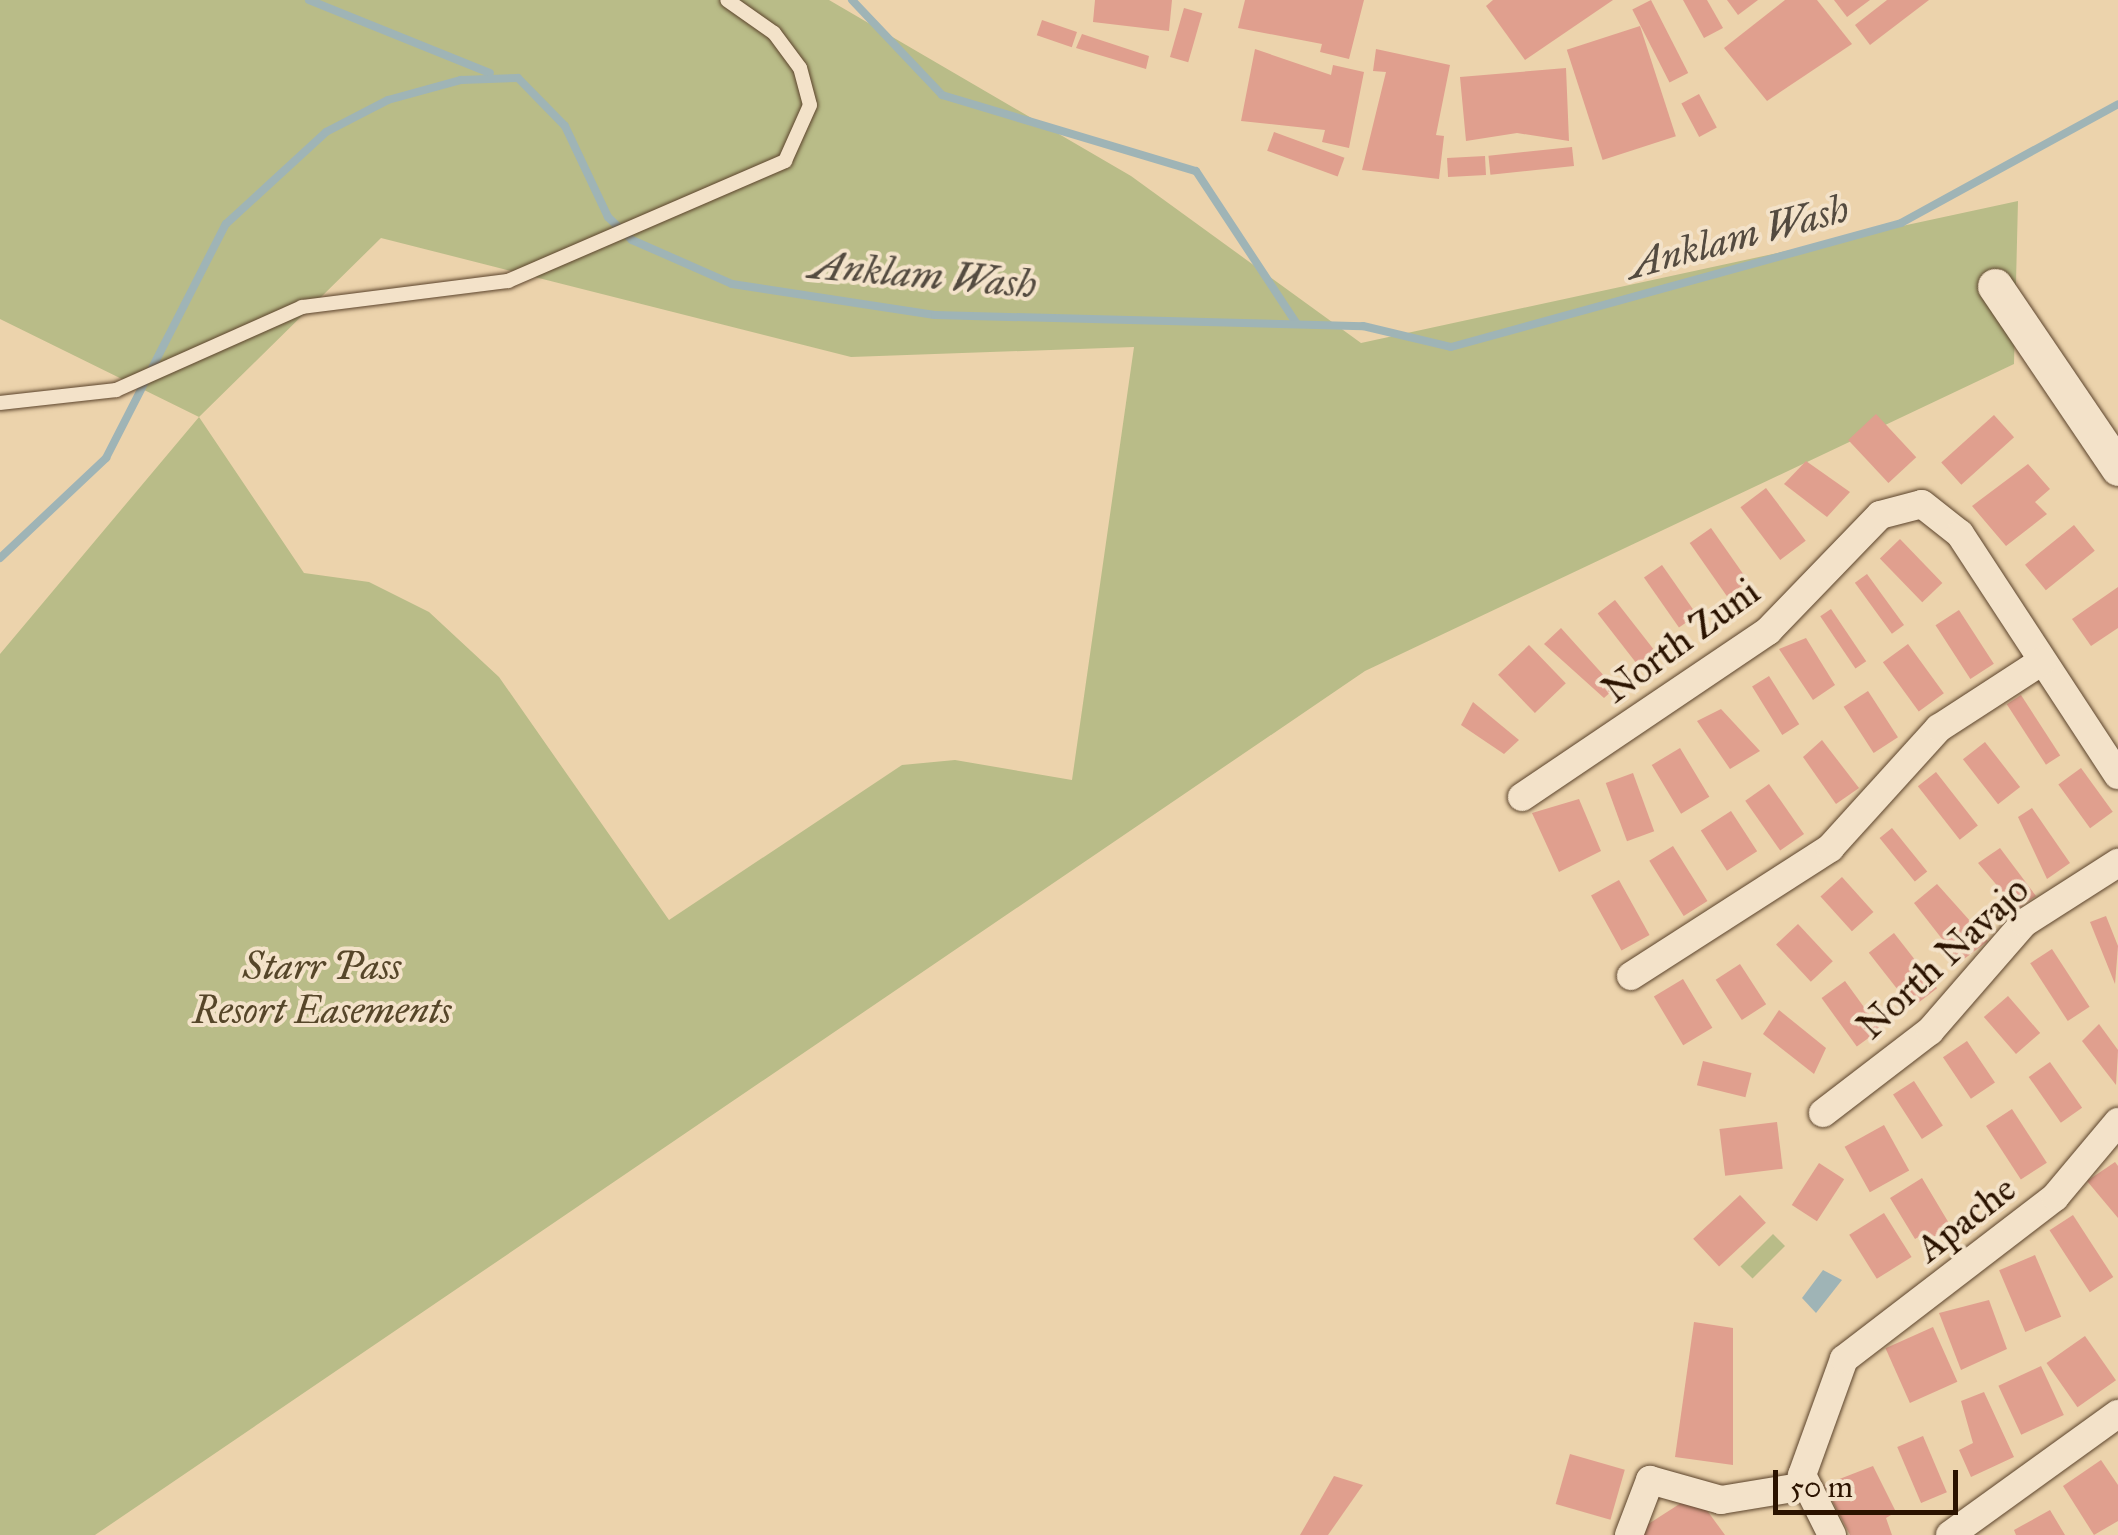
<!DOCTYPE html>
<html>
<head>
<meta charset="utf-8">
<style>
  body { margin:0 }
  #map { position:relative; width:2118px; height:1535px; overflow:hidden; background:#ecd3ac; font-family:"IM FELL Great Primer",serif }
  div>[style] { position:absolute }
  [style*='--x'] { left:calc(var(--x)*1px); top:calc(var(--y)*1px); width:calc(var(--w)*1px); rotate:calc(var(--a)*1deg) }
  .green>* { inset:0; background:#b9bc88; transform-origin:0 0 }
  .water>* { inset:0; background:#9fb4b6 }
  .stream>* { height:8px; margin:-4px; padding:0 4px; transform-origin:4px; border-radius:4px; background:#9fb4b6 }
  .building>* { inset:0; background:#e09f8e; transform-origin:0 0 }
  .roads { filter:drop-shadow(0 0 2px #5b432b) drop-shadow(0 0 2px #5b432b) }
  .service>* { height:14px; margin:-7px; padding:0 7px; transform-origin:7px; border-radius:7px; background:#f3e2c9 }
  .minor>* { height:28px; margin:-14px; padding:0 14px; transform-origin:14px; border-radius:14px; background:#f3e2c9 }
  .tertiary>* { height:35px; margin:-17.5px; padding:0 17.5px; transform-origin:17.5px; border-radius:17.5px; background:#f3e2c9 }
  span { translate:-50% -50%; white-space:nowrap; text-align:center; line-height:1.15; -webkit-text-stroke:8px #f3e2c9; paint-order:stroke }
  .street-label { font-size:38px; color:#2b1300 }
  .park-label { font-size:38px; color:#564629; font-style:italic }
  .water-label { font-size:40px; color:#544b40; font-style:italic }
  .scale { position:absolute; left:1773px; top:1470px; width:185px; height:45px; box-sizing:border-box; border:5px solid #2b1300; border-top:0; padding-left:12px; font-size:30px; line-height:35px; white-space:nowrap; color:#2b1300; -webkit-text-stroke:8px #f3e2c9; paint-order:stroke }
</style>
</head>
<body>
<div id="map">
  <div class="green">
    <div style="clip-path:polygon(evenodd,0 0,829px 0,1131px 176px,1361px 343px,2018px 201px,2014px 364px,1365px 671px,95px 1535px,0 1535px,0 654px,199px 417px,0 319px,0 0,381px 238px,851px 357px,1134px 347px,1072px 780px,955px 760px,902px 765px,669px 920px,499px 677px,429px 612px,369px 582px,304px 573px,199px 417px,381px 238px)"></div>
    <div style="left:1773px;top:1234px;width:17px;height:46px;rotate:45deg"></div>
  </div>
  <div class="water">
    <div style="clip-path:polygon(1823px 1270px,1842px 1280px,1816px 1313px,1802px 1298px)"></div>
  </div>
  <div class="stream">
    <div style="--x:309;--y:0;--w:195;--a:22"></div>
    <div style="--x:852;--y:0;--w:131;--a:46.5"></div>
    <div style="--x:942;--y:95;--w:265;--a:16.7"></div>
    <div style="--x:1196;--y:171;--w:183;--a:56.6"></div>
    <div style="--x:0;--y:558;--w:146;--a:-43.3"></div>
    <div style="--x:106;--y:458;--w:263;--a:-62.9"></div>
    <div style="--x:226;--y:224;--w:136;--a:-42.6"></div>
    <div style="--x:326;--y:132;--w:70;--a:-27.3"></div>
    <div style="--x:388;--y:100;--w:76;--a:-15.3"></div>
    <div style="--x:461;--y:80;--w:57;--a:-2"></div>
    <div style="--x:518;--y:78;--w:67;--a:45.6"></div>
    <div style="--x:565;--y:126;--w:101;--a:64.7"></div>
    <div style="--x:608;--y:217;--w:33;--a:44"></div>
    <div style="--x:632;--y:240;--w:109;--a:23.7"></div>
    <div style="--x:732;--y:284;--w:205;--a:8.7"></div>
    <div style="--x:935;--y:315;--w:428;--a:1.5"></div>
    <div style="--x:1363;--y:326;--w:90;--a:13.4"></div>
    <div style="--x:1451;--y:347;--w:467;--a:-15.4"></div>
    <div style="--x:1901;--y:223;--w:247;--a:-28.7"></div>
  </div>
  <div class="building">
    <div style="clip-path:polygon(1095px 0,1172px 0,1169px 31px,1093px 22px)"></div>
    <div style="clip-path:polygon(1245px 0,1364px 0,1349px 59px,1320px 52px,1322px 44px,1238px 28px)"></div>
    <div style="clip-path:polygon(1493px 0,1613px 0,1525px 60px,1486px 6px)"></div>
    <div style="left:1651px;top:0;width:82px;height:21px;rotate:63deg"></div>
    <div style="clip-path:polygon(1683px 0,1707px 0,1723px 28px,1704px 38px)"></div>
    <div style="clip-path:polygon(1727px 0,1758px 0,1738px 15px)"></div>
    <div style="clip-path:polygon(1785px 0,1817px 0,1852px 44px,1767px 101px,1724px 48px)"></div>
    <div style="clip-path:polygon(1834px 0,1870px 0,1847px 17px)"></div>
    <div style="clip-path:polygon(1887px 0,1929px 0,1870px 45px,1855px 25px)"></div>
    <div style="left:1184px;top:8px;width:19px;height:51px;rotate:16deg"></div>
    <div style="left:1042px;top:20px;width:37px;height:16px;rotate:19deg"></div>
    <div style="left:1640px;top:26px;width:116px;height:77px;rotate:72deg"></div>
    <div style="clip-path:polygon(1082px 34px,1149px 56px,1146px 69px,1076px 48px)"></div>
    <div style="clip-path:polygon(1255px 49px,1331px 75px,1333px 65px,1364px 72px,1349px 148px,1322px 142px,1325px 130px,1241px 121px)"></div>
    <div style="clip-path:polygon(1376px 49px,1450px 65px,1436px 135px,1444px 136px,1439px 179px,1362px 170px,1386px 72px,1373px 71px)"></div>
    <div style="clip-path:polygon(1566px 68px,1569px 141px,1517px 133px,1466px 141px,1460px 77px)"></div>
    <div style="left:1699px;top:94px;width:38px;height:20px;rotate:62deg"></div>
    <div style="left:1274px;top:132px;width:75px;height:20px;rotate:20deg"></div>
    <div style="left:1572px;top:147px;width:19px;height:84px;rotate:84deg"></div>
    <div style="left:1485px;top:156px;width:19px;height:38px;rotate:87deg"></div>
    <div style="left:1876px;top:414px;width:59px;height:38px;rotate:47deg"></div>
    <div style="left:1994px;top:415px;width:30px;height:71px;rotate:48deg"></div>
    <div style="clip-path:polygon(1806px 461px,1850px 492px,1827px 517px,1784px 484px)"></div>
    <div style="clip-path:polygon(2028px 464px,2050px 489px,2035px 502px,2047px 514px,2006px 546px,1972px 506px)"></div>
    <div style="left:1766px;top:488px;width:66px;height:32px;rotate:53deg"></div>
    <div style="left:2074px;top:525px;width:33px;height:63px;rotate:51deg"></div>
    <div style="left:1711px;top:528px;width:65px;height:26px;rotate:55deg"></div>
    <div style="left:1900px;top:539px;width:61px;height:28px;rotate:46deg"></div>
    <div style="left:1662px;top:565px;width:61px;height:22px;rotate:55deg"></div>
    <div style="left:1867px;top:574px;width:63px;height:15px;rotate:54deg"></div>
    <div style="clip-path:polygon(2118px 587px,2118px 628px,2091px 646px,2072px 619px)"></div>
    <div style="left:1615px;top:600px;width:68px;height:22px;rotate:52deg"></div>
    <div style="left:1831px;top:609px;width:63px;height:13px;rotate:56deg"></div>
    <div style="left:1959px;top:610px;width:64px;height:28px;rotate:57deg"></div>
    <div style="clip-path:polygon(1561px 628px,1615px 688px,1604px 698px,1544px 644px)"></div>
    <div style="clip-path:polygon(1806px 638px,1835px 685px,1813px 700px,1779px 649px)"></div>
    <div style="left:1908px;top:644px;width:61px;height:31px;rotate:54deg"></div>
    <div style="left:1529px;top:645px;width:53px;height:43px;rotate:46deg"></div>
    <div style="left:1769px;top:676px;width:57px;height:20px;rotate:58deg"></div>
    <div style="left:1868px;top:691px;width:55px;height:29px;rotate:57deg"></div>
    <div style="left:2021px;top:695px;width:72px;height:17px;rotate:57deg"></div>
    <div style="clip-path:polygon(1473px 702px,1519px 740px,1504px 754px,1461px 725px)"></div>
    <div style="clip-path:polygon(1721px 709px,1760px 751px,1730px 769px,1697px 721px)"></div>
    <div style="clip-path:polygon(1822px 740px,1859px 788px,1836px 804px,1803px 757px)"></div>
    <div style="left:1985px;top:742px;width:57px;height:28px;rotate:52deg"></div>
    <div style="left:1680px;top:748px;width:57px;height:33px;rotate:59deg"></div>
    <div style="left:2081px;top:768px;width:54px;height:28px;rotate:54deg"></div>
    <div style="left:1936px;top:772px;width:68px;height:23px;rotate:52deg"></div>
    <div style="left:1633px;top:773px;width:62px;height:29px;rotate:70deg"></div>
    <div style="left:1769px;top:784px;width:61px;height:29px;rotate:55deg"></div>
    <div style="clip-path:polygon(1579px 799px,1601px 851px,1559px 872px,1532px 813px)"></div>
    <div style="clip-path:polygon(2032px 808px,2070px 863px,2047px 879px,2018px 817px)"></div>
    <div style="left:1731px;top:811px;width:48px;height:36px;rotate:57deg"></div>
    <div style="left:1892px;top:828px;width:56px;height:16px;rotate:51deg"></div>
    <div style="left:1673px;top:846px;width:65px;height:28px;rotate:58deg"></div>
    <div style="clip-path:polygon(2000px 848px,2036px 896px,2017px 909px,1978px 863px)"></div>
    <div style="left:1842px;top:877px;width:47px;height:29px;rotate:48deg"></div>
    <div style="left:1619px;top:880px;width:63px;height:32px;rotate:61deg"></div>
    <div style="clip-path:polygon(1937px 884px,1988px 941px,1960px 962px,1914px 903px)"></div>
    <div style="clip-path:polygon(2106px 916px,2118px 946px,2115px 984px,2090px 922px)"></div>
    <div style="left:1798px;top:924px;width:51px;height:30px;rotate:47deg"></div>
    <div style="left:1894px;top:933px;width:70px;height:32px;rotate:52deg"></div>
    <div style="left:2052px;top:949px;width:69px;height:26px;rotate:57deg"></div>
    <div style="left:1740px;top:964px;width:48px;height:29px;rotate:57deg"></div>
    <div style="left:1683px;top:979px;width:57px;height:34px;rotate:59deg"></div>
    <div style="left:1845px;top:981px;width:60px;height:29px;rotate:54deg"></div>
    <div style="left:2008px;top:996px;width:49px;height:32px;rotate:49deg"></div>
    <div style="clip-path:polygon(1779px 1010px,1826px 1048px,1814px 1074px,1763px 1034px)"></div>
    <div style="clip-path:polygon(2099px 1024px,2118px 1050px,2116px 1085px,2082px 1041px)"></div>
    <div style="left:1967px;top:1041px;width:50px;height:29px;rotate:56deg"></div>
    <div style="left:1703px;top:1061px;width:50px;height:25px;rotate:14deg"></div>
    <div style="left:2050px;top:1062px;width:56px;height:26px;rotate:55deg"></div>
    <div style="left:1914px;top:1081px;width:53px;height:25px;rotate:57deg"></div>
    <div style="left:2012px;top:1109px;width:64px;height:31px;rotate:57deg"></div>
    <div style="left:1777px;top:1122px;width:47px;height:58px;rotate:83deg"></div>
    <div style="left:1884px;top:1125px;width:52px;height:45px;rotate:61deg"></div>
    <div style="clip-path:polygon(2115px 1162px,2118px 1166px,2118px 1218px,2087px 1181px)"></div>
    <div style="left:1819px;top:1163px;width:30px;height:50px;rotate:33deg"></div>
    <div style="clip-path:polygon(1922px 1178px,1953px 1230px,1933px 1242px,1927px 1232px,1915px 1239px,1890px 1198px)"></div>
    <div style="left:1740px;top:1195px;width:38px;height:64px;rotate:47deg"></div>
    <div style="left:1884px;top:1213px;width:52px;height:41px;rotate:58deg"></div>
    <div style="left:2073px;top:1215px;width:74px;height:28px;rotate:57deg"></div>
    <div style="left:2035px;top:1255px;width:67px;height:39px;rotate:67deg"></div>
    <div style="clip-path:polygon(1989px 1300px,2007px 1349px,1961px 1370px,1939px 1313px)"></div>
    <div style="clip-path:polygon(1694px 1322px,1733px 1328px,1733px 1465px,1675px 1457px)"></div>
    <div style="left:1933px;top:1327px;width:60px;height:52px;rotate:66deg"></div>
    <div style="left:2085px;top:1336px;width:54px;height:47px;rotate:55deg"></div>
    <div style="left:2041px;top:1366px;width:54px;height:47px;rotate:65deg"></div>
    <div style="clip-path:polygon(1984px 1392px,2014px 1457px,1971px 1477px,1959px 1450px,1973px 1443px,1961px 1401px)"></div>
    <div style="left:1923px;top:1436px;width:61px;height:28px;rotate:67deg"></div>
    <div style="left:1570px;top:1454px;width:57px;height:52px;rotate:16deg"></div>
    <div style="clip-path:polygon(2101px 1460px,2118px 1485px,2118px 1521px,2094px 1535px,2063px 1486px)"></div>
    <div style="clip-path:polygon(1873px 1466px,1896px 1512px,1886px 1518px,1892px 1535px,1850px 1535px,1824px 1485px)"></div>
    <div style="clip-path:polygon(1334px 1476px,1363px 1485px,1328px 1535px,1300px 1535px)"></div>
    <div style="clip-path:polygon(1695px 1494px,1725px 1535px,1642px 1535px,1639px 1530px)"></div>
    <div style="clip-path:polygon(2050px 1510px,2065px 1535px,2016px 1535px,2014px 1530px)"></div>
  </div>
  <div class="roads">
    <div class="service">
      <div style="--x:0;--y:403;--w:117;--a:-6.4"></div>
      <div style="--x:116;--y:390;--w:204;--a:-24"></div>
      <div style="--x:302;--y:307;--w:208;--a:-7.2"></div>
      <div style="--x:508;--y:281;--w:302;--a:-23.4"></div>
      <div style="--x:785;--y:161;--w:61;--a:-65.9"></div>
      <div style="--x:810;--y:105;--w:38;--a:-105"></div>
      <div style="--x:800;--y:68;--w:44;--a:-126.6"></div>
      <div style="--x:774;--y:33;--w:57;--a:-144.9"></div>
    </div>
    <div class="minor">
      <div style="--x:1522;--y:797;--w:297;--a:-34"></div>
      <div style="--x:1768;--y:631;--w:161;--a:-46"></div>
      <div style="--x:1880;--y:515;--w:43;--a:-14.7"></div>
      <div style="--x:1922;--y:504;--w:48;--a:38.3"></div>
      <div style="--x:1960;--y:534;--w:288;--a:56.8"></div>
      <div style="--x:1631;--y:976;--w:237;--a:-32.7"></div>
      <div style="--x:1830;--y:848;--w:162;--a:-47.8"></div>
      <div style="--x:1939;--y:728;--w:123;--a:-33"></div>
      <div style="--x:1823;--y:1113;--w:135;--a:-37.5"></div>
      <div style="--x:1930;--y:1031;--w:143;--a:-49"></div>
      <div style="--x:2024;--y:923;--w:112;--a:-32.6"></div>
      <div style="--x:1629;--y:1535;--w:59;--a:-69.1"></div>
      <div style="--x:1650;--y:1480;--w:74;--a:15.7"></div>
      <div style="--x:1721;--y:1500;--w:86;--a:-9.4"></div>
      <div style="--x:1832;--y:1535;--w:67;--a:-116.6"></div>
      <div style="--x:1802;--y:1475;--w:123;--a:-70.1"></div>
      <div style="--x:1844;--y:1359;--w:266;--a:-37.5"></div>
      <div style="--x:2055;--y:1197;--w:98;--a:-50"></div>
      <div style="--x:1950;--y:1535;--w:207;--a:-35.8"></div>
    </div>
    <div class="tertiary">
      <div style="--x:1995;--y:286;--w:220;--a:55.9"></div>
    </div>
  </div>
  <div class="street-label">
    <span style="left:1681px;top:641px;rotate:-36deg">North Zuni</span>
    <span style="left:1943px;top:958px;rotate:-43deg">North Navajo</span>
    <span style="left:1966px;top:1219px;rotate:-38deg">Apache</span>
  </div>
  <div class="park-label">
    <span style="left:322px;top:989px">Starr Pass<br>Resort Easements</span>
  </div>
  <div class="water-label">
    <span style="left:1738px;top:237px;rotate:-15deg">Anklam Wash</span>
    <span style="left:923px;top:275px;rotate:5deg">Anklam Wash</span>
  </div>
  <div class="scale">50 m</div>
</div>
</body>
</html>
